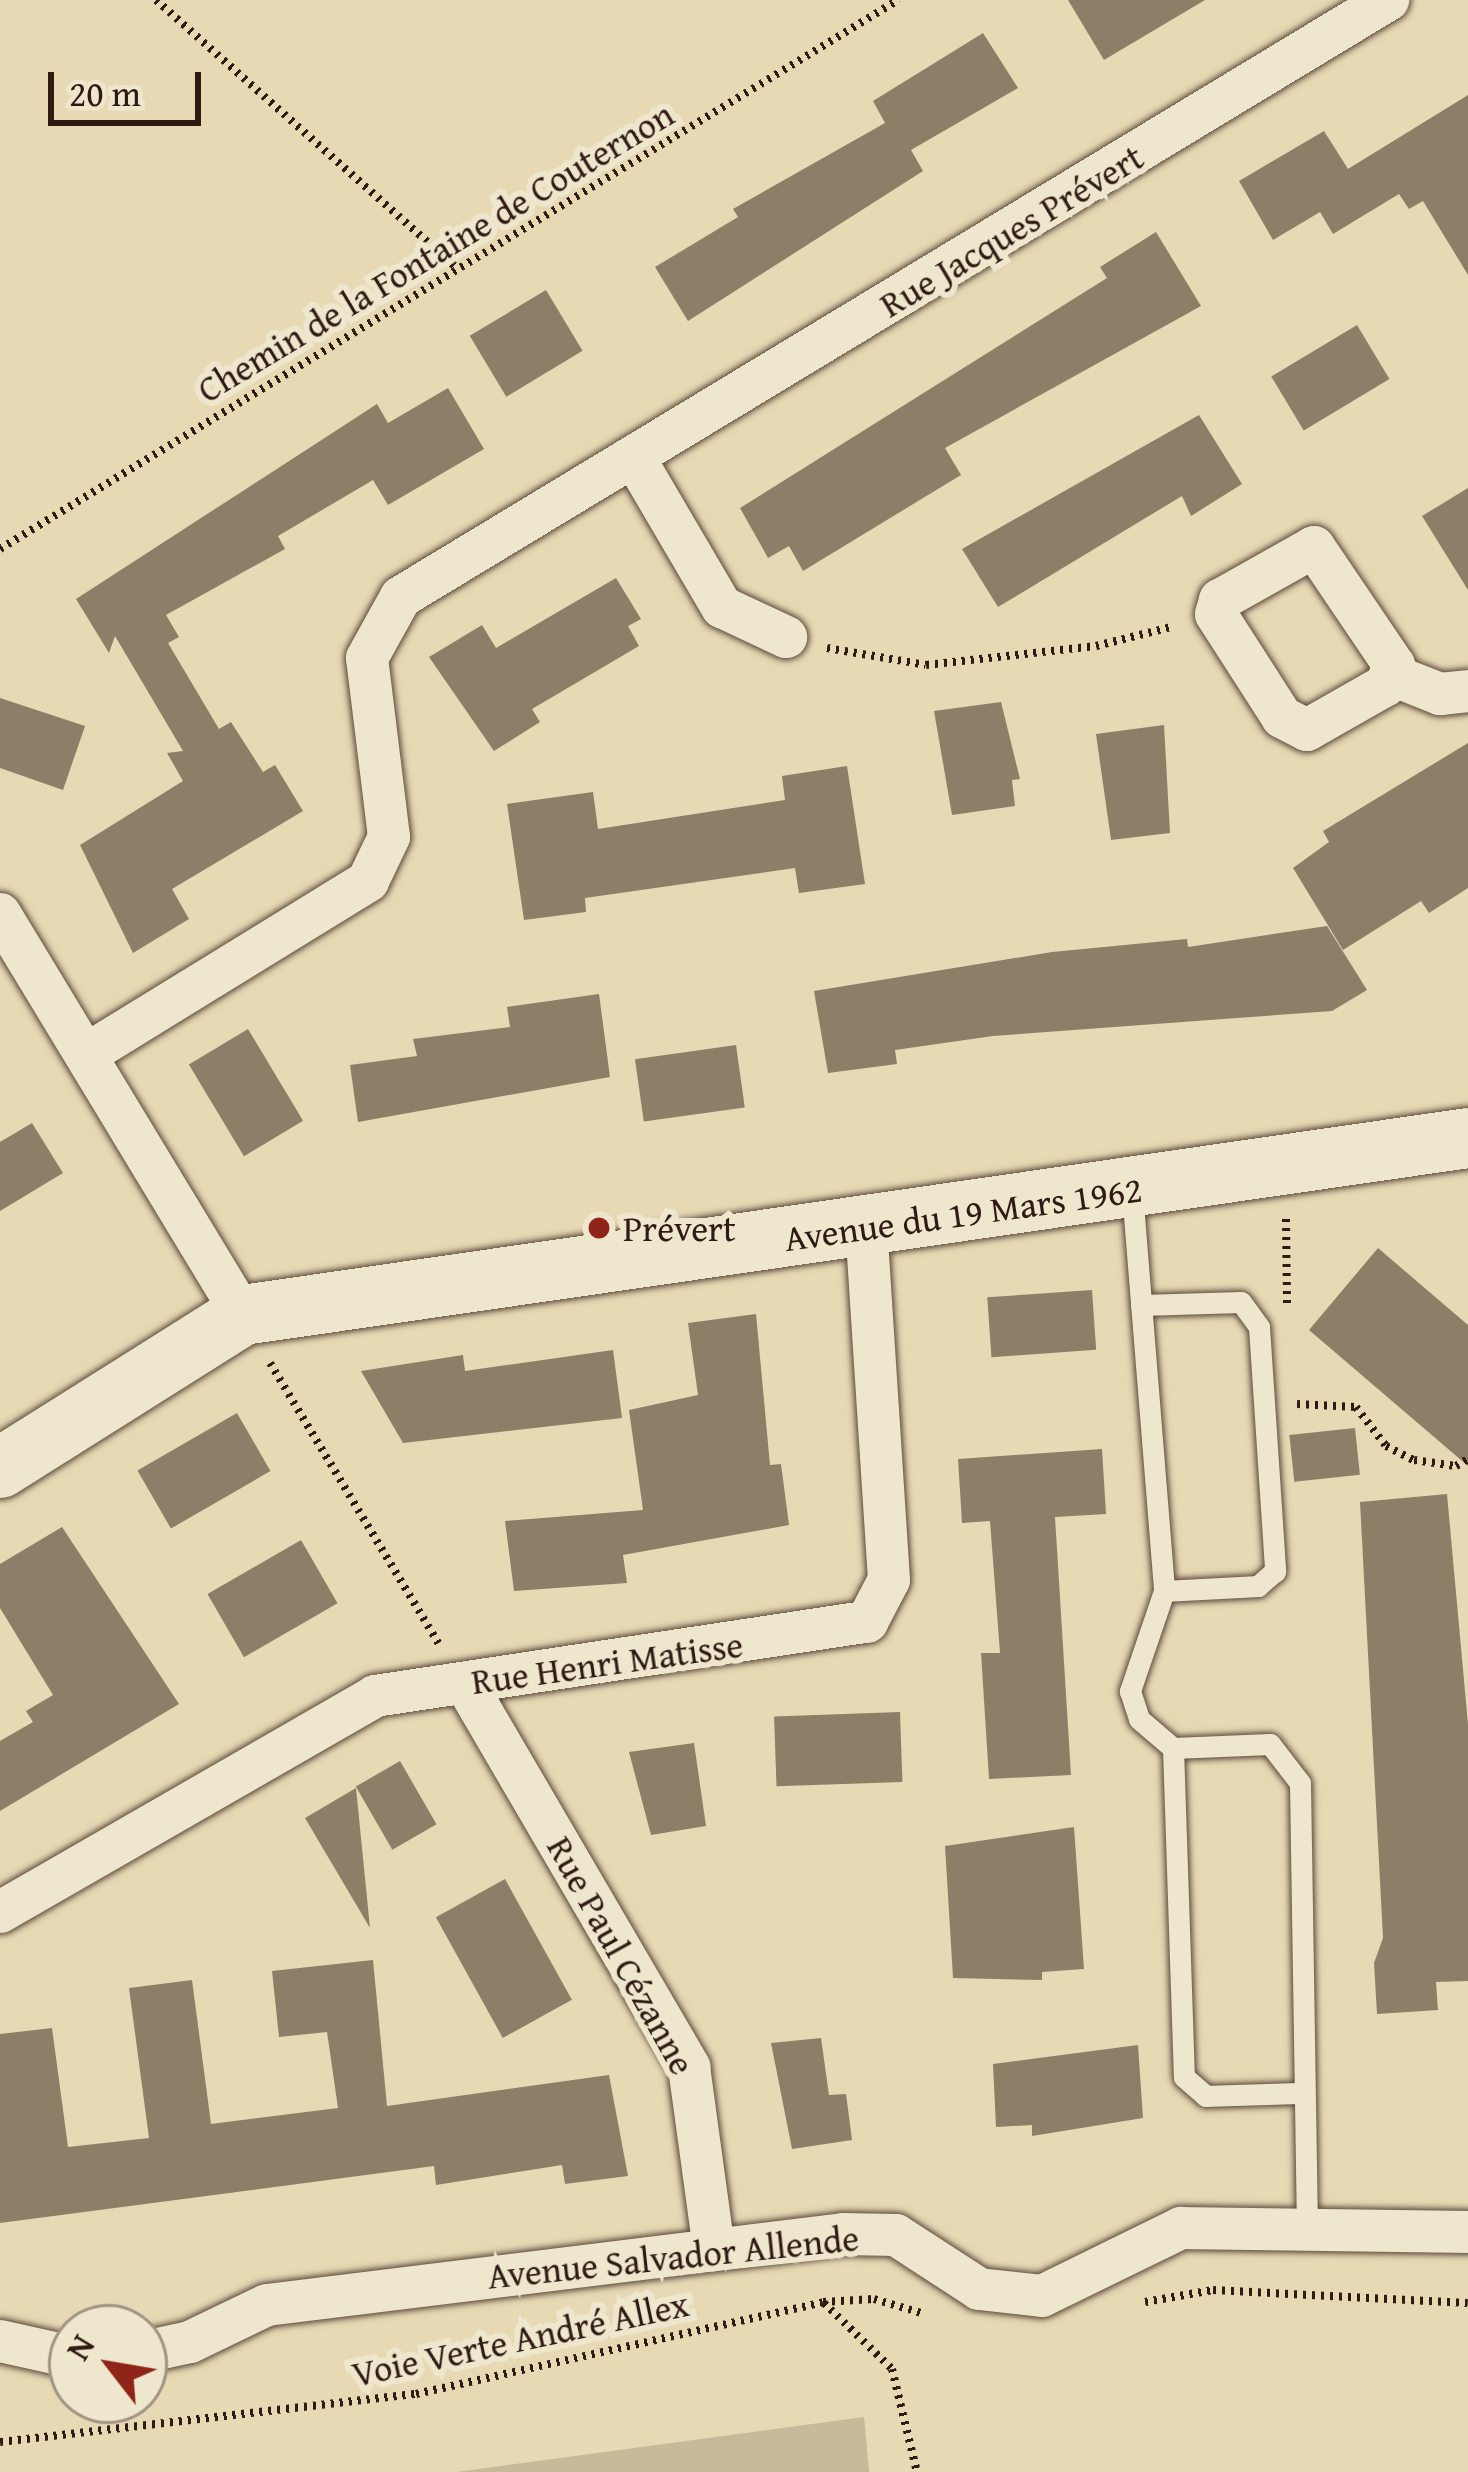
<!DOCTYPE html>
<html>
<head>
<meta charset="utf-8">
<style>
  body { margin:0 }
  #map { position:relative; width:1468px; height:2472px; overflow:hidden; background:#e6d9b4; font-family:"Gentium Book Plus",serif }
  div>[style] { position:absolute }
  [style*='--x'] { left:calc(var(--x)*1px); top:calc(var(--y)*1px); width:calc(var(--w)*1px); rotate:calc(var(--a)*1deg) }
  .green>* { inset:0; background:#c7b999 }
  .building>* { inset:0; background:#8e7e67; transform-origin:0 0 }
  .path>* { height:8px; margin-top:-4px; transform-origin:0; background:repeating-linear-gradient(90deg,#2f1b13 0 3px,transparent 0 9px) }
  .roads { filter:drop-shadow(0 0 3px #5d4a3b) drop-shadow(0 0 3px #5d4a3b) }
  .lane>* { height:21px; margin:-10.5px; padding:0 10.5px; transform-origin:10.5px; border-radius:10.5px; background:#efe6ce }
  .street>* { height:42px; margin:-21px; padding:0 21px; transform-origin:21px; border-radius:21px; background:#efe6ce }
  .secondary>* { height:60px; margin:-30px; padding:0 30px; transform-origin:30px; border-radius:30px; background:#efe6ce }
  .dots>* { width:33px; height:33px; translate:-50% -50%; box-sizing:border-box; border:6px solid #efe6ce; border-radius:50% }
  span { translate:-50% -50%; white-space:nowrap; text-align:center; line-height:1.15; -webkit-text-stroke:12px #efe6ce; paint-order:stroke }
  .street-label { font-size:36px; color:#2f1b13 }
  .poi-label { font-size:36px; color:#2f1b13 }
  .left { translate:0 -50%; text-align:left }
  .north { position:absolute; left:48px; top:2304px; width:120px; height:120px; box-sizing:border-box; background:#efe6ce; border:3px solid #a29583; border-radius:50%; rotate:301deg; font-size:33px; font-weight:700; line-height:48px; text-align:center; color:#2f1b13 }
  .north::after { content:''; display:block; margin:auto; width:42px; height:54px; background:#8f2418; clip-path:polygon(50% 0,100% 100%,50% 72%,0 100%) }
  .scale { position:absolute; left:48px; top:72px; width:153px; height:54px; box-sizing:border-box; border:6px solid #2f1b13; border-top:0; padding-left:15px; font-size:36px; line-height:42px; white-space:nowrap; color:#2f1b13; -webkit-text-stroke:9px #efe6ce; paint-order:stroke }
</style>
</head>
<body>
<div id="map">
  <div class="green">
    <div style="clip-path:polygon(864px 2417px,869px 2472px,457px 2472px)"></div>
  </div>
  <div class="building">
    <div style="clip-path:polygon(1068px 0,1205px 0,1104px 60px)"></div>
    <div style="clip-path:polygon(983px 33px,1018px 88px,911px 150px,923px 171px,688px 321px,655px 267px,738px 217px,733px 209px,885px 123px,873px 101px)"></div>
    <div style="clip-path:polygon(1468px 95px,1468px 275px,1423px 201px,1409px 209px,1399px 194px,1333px 234px,1320px 212px,1273px 240px,1239px 181px,1324px 131px,1348px 169px)"></div>
    <div style="clip-path:polygon(1156px 232px,1201px 306px,945px 448px,961px 475px,803px 571px,789px 546px,768px 558px,740px 508px,1107px 278px,1100px 267px)"></div>
    <div style="left:546px;top:290px;width:71px;height:89px;rotate:59deg"></div>
    <div style="left:1357px;top:325px;width:63px;height:100px;rotate:59deg"></div>
    <div style="clip-path:polygon(448px 388px,484px 449px,388px 505px,373px 480px,278px 536px,285px 549px,166px 615px,179px 637px,168px 643px,219px 729px,231px 722px,263px 772px,275px 765px,303px 811px,172px 889px,189px 919px,133px 953px,80px 845px,183px 781px,167px 753px,183px 751px,115px 636px,109px 653px,76px 599px,377px 404px,388px 423px)"></div>
    <div style="clip-path:polygon(1199px 415px,1242px 484px,1191px 516px,1182px 496px,998px 607px,962px 549px)"></div>
    <div style="clip-path:polygon(1468px 488px,1468px 590px,1422px 516px)"></div>
    <div style="clip-path:polygon(616px 578px,641px 619px,628px 626px,639px 646px,532px 709px,540px 722px,494px 751px,429px 657px,482px 625px,496px 648px)"></div>
    <div style="clip-path:polygon(0 698px,85px 726px,63px 790px,0 768px)"></div>
    <div style="clip-path:polygon(1001px 702px,1020px 779px,1012px 780px,1015px 806px,952px 815px,934px 711px)"></div>
    <div style="clip-path:polygon(1164px 725px,1170px 833px,1111px 840px,1096px 734px)"></div>
    <div style="clip-path:polygon(1468px 743px,1468px 888px,1429px 913px,1421px 901px,1343px 950px,1293px 868px,1329px 842px,1323px 831px)"></div>
    <div style="clip-path:polygon(847px 766px,865px 884px,799px 893px,795px 868px,585px 898px,586px 912px,524px 920px,507px 804px,593px 792px,598px 829px,785px 800px,782px 776px)"></div>
    <div style="clip-path:polygon(1327px 926px,1367px 990px,1332px 1011px,993px 1036px,895px 1050px,897px 1064px,828px 1073px,814px 991px,1052px 952px,1187px 939px,1188px 947px)"></div>
    <div style="clip-path:polygon(599px 994px,610px 1077px,358px 1122px,350px 1065px,417px 1056px,413px 1039px,510px 1027px,507px 1007px)"></div>
    <div style="left:248px;top:1029px;width:107px;height:69px;rotate:59deg"></div>
    <div style="left:736px;top:1045px;width:63px;height:102px;rotate:82deg"></div>
    <div style="clip-path:polygon(32px 1123px,63px 1173px,0 1211px,0 1142px)"></div>
    <div style="clip-path:polygon(1378px 1248px,1468px 1325px,1468px 1466px,1309px 1330px)"></div>
    <div style="left:1092px;top:1290px;width:60px;height:105px;rotate:86deg"></div>
    <div style="clip-path:polygon(756px 1314px,770px 1465px,781px 1464px,789px 1525px,623px 1555px,627px 1583px,514px 1591px,505px 1521px,643px 1510px,629px 1410px,698px 1395px,688px 1323px)"></div>
    <div style="clip-path:polygon(613px 1350px,622px 1418px,403px 1443px,361px 1371px,463px 1355px,465px 1371px)"></div>
    <div style="left:237px;top:1413px;width:67px;height:115px;rotate:60deg"></div>
    <div style="left:1355px;top:1428px;width:47px;height:66px;rotate:84deg"></div>
    <div style="clip-path:polygon(1102px 1449px,1106px 1514px,1055px 1517px,1071px 1775px,989px 1779px,981px 1653px,1000px 1653px,990px 1521px,962px 1523px,958px 1459px)"></div>
    <div style="clip-path:polygon(1447px 1494px,1468px 1724px,1468px 1981px,1436px 1982px,1438px 2010px,1377px 2014px,1374px 1963px,1383px 1938px,1360px 1502px)"></div>
    <div style="clip-path:polygon(62px 1527px,179px 1704px,0 1811px,0 1741px,33px 1722px,26px 1711px,53px 1695px,0 1608px,0 1564px)"></div>
    <div style="left:301px;top:1540px;width:73px;height:108px;rotate:60deg"></div>
    <div style="left:900px;top:1712px;width:70px;height:126px;rotate:88deg"></div>
    <div style="clip-path:polygon(694px 1743px,706px 1826px,651px 1835px,629px 1752px)"></div>
    <div style="left:400px;top:1761px;width:73px;height:51px;rotate:60deg"></div>
    <div style="clip-path:polygon(356px 1788px,370px 1928px,305px 1818px)"></div>
    <div style="clip-path:polygon(1074px 1827px,1084px 1969px,1042px 1972px,1042px 1980px,953px 1978px,945px 1846px)"></div>
    <div style="left:505px;top:1879px;width:138px;height:79px;rotate:61deg"></div>
    <div style="clip-path:polygon(373px 1960px,387px 2106px,609px 2075px,628px 2176px,565px 2184px,562px 2165px,436px 2185px,434px 2166px,0 2223px,0 2034px,52px 2028px,68px 2147px,149px 2138px,129px 1988px,192px 1980px,211px 2124px,338px 2108px,327px 2032px,279px 2037px,272px 1971px)"></div>
    <div style="clip-path:polygon(821px 2038px,829px 2095px,846px 2094px,852px 2140px,792px 2149px,771px 2043px)"></div>
    <div style="clip-path:polygon(1138px 2045px,1143px 2118px,1032px 2136px,1032px 2125px,996px 2127px,993px 2064px)"></div>
  </div>
  <div class="path">
    <div style="--x:156;--y:0;--w:404;--a:41.7"></div>
    <div style="--x:0;--y:549;--w:1053;--a:-31.44"></div>
    <div style="--x:827;--y:648;--w:100;--a:9.7"></div>
    <div style="--x:926;--y:665;--w:171;--a:-6.4"></div>
    <div style="--x:1096;--y:646;--w:77;--a:-14.2"></div>
    <div style="--x:1286;--y:1219;--w:87;--a:89.3"></div>
    <div style="--x:270;--y:1363;--w:327;--a:59"></div>
    <div style="--x:1297;--y:1404;--w:59;--a:2.9"></div>
    <div style="--x:1356;--y:1407;--w:49;--a:52.4"></div>
    <div style="--x:1386;--y:1446;--w:31;--a:27"></div>
    <div style="--x:1414;--y:1460;--w:42;--a:8.1"></div>
    <div style="--x:1456;--y:1466;--w:14;--a:-30"></div>
    <div style="--x:1145;--y:2302;--w:69;--a:-10"></div>
    <div style="--x:1213;--y:2290;--w:255;--a:2.9"></div>
    <div style="--x:824;--y:2303;--w:95;--a:44.1"></div>
    <div style="--x:892;--y:2369;--w:106;--a:76.4"></div>
    <div style="--x:0;--y:2442;--w:419;--a:-6.6"></div>
    <div style="--x:416;--y:2394;--w:417;--a:-12.7"></div>
    <div style="--x:823;--y:2302;--w:51;--a:-3.4"></div>
    <div style="--x:874;--y:2299;--w:53;--a:16.4"></div>
  </div>
  <div class="roads">
    <div class="lane">
      <div style="--x:1132;--y:1191;--w:401;--a:85.4"></div>
      <div style="--x:1164;--y:1591;--w:106;--a:108.8"></div>
      <div style="--x:1130;--y:1691;--w:29;--a:72"></div>
      <div style="--x:1139;--y:1719;--w:45;--a:40.5"></div>
      <div style="--x:1173;--y:1748;--w:329;--a:88.1"></div>
      <div style="--x:1184;--y:2077;--w:29;--a:41"></div>
      <div style="--x:1206;--y:2096;--w:98;--a:-1.8"></div>
      <div style="--x:1141;--y:1305;--w:100;--a:-1.7"></div>
      <div style="--x:1241;--y:1302;--w:31;--a:54"></div>
      <div style="--x:1259;--y:1327;--w:245;--a:86.2"></div>
      <div style="--x:1275;--y:1571;--w:23;--a:139"></div>
      <div style="--x:1258;--y:1586;--w:94;--a:177"></div>
      <div style="--x:1173;--y:1748;--w:97;--a:-2.4"></div>
      <div style="--x:1270;--y:1744;--w:49;--a:52.4"></div>
      <div style="--x:1300;--y:1783;--w:447;--a:89.1"></div>
    </div>
    <div class="street">
      <div style="--x:635;--y:459;--w:172;--a:59.6"></div>
      <div style="--x:722;--y:607;--w:71;--a:25.1"></div>
      <div style="--x:1314;--y:547;--w:143;--a:55.9"></div>
      <div style="--x:1394;--y:665;--w:22;--a:112"></div>
      <div style="--x:1386;--y:685;--w:91;--a:150.3"></div>
      <div style="--x:1307;--y:730;--w:28;--a:-153"></div>
      <div style="--x:1282;--y:717;--w:122;--a:-122.7"></div>
      <div style="--x:1216;--y:614;--w:15;--a:-74"></div>
      <div style="--x:1220;--y:600;--w:108;--a:-29.4"></div>
      <div style="--x:1392;--y:675;--w:52;--a:21.6"></div>
      <div style="--x:1440;--y:694;--w:28;--a:-6"></div>
      <div style="--x:0;--y:914;--w:469;--a:58.8"></div>
      <div style="--x:87;--y:1054;--w:330;--a:-31.6"></div>
      <div style="--x:368;--y:881;--w:49;--a:-64.5"></div>
      <div style="--x:389;--y:837;--w:180;--a:-97"></div>
      <div style="--x:367;--y:658;--w:70;--a:-60.9"></div>
      <div style="--x:401;--y:597;--w:1154;--a:-31.17"></div>
      <div style="--x:465;--y:1683;--w:445;--a:59.7"></div>
      <div style="--x:689;--y:2067;--w:184;--a:82.2"></div>
      <div style="--x:0;--y:1912;--w:433;--a:-29.9"></div>
      <div style="--x:375;--y:1696;--w:498;--a:-8.6"></div>
      <div style="--x:867;--y:1622;--w:47;--a:-62.4"></div>
      <div style="--x:889;--y:1580;--w:355;--a:-93.7"></div>
      <div style="--x:0;--y:2341;--w:74;--a:12.5"></div>
      <div style="--x:144;--y:2352;--w:47;--a:-12.3"></div>
      <div style="--x:190;--y:2342;--w:85;--a:-25.7"></div>
      <div style="--x:267;--y:2305;--w:581;--a:-7.01"></div>
      <div style="--x:844;--y:2234;--w:52;--a:1.1"></div>
      <div style="--x:896;--y:2235;--w:99;--a:33"></div>
      <div style="--x:979;--y:2289;--w:63;--a:6.3"></div>
      <div style="--x:1042;--y:2296;--w:155;--a:-26.1"></div>
      <div style="--x:1181;--y:2228;--w:287;--a:0.8"></div>
    </div>
    <div class="secondary">
      <div style="--x:0;--y:1468;--w:287;--a:-32.2"></div>
      <div style="--x:243;--y:1315;--w:1238;--a:-8.22"></div>
    </div>
  </div>
  <div class="dots">
    <div style="left:599px;top:1228px;background:#8f2418"></div>
  </div>
  <div class="street-label">
    <span style="left:1011px;top:230px;rotate:-31deg">Rue Jacques Prévert</span>
    <span style="left:435px;top:251px;rotate:-31deg">Chemin de la Fontaine de Couternon</span>
    <span style="left:963px;top:1213px;rotate:-8deg">Avenue du 19 Mars 1962</span>
    <span style="left:607px;top:1662px;rotate:-8deg">Rue Henri Matisse</span>
    <span style="left:622px;top:1955px;rotate:61deg">Rue Paul Cézanne</span>
    <span style="left:673px;top:2256px;rotate:-6deg">Avenue Salvador Allende</span>
    <span style="left:520px;top:2338px;rotate:-12deg">Voie Verte André Allex</span>
  </div>
  <div class="poi-label">
    <span class="left" style="left:623px;top:1228px">Prévert</span>
  </div>
  <div class="north">N</div>
  <div class="scale">20 m</div>
</div>
</body>
</html>
